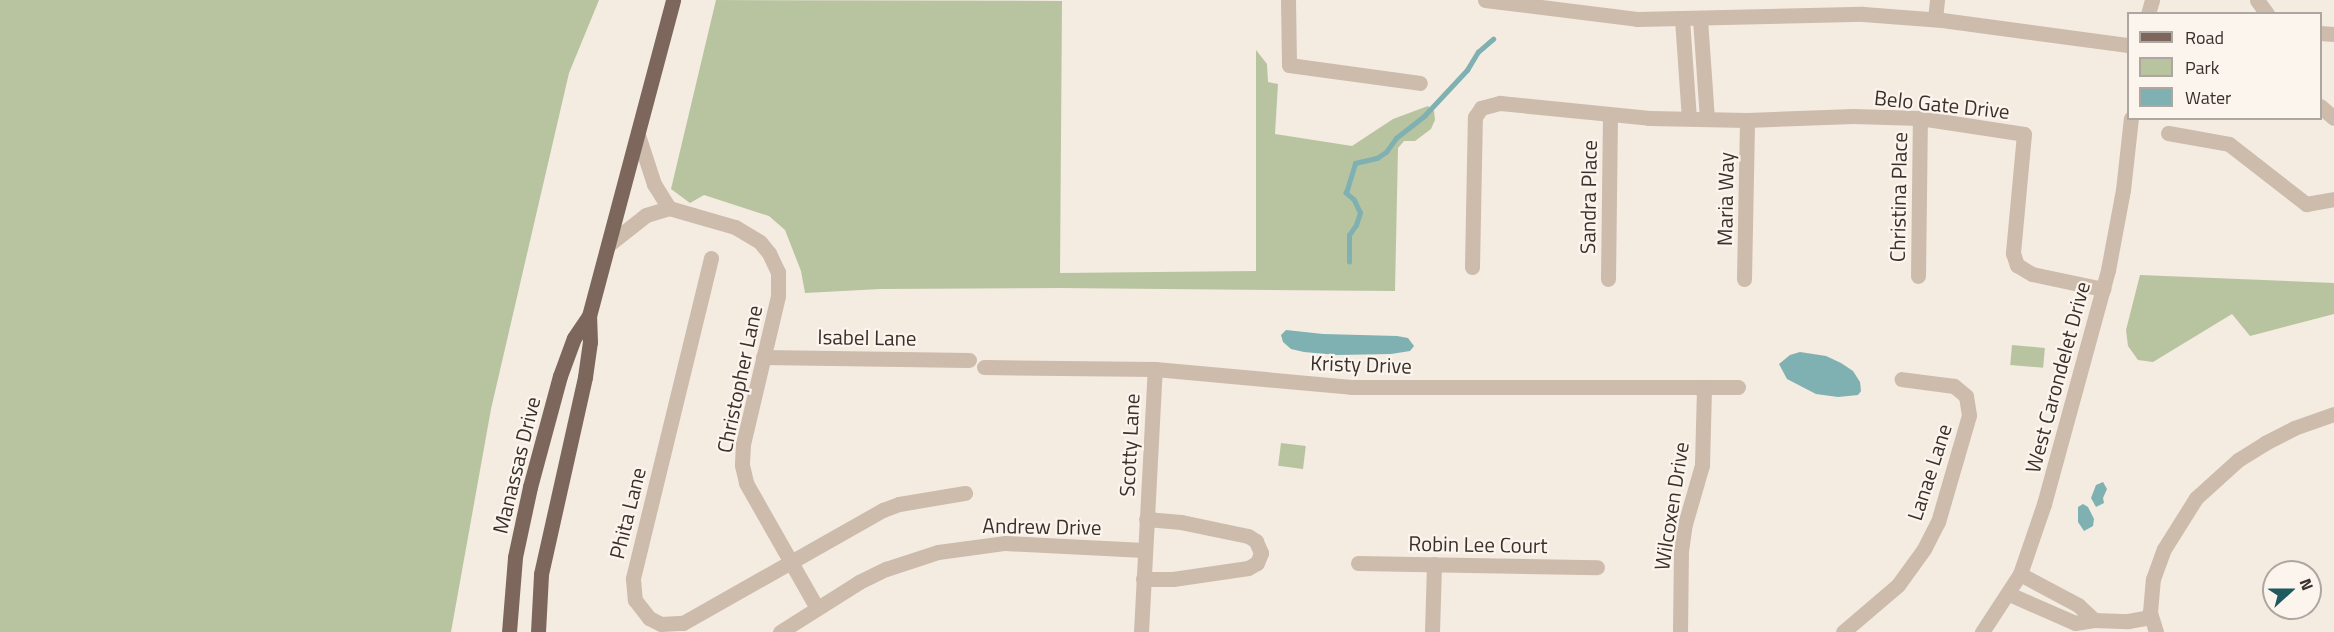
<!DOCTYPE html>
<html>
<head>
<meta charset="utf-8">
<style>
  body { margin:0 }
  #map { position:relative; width:2334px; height:632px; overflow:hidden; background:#f4ebe1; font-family:"Titillium Web",sans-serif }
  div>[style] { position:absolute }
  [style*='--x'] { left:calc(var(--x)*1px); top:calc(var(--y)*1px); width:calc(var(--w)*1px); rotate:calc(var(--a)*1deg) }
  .green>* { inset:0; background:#b8c4a0; transform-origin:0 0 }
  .water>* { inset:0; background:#7fb0b2 }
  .stream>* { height:4.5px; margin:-2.25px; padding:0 2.25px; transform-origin:2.25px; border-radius:2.25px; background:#7fb0b2 }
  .minor>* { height:15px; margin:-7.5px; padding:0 7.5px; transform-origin:7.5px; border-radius:7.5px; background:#cdbbac }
  .major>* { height:15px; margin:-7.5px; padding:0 7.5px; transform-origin:7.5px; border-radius:7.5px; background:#7d675c }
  span { translate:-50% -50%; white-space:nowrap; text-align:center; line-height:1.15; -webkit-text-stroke:4.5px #fbf5ee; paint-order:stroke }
  .street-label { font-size:21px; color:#3b302b }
  .legend { position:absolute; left:2127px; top:12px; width:195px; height:108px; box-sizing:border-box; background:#fbf5ee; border:2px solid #aea6a0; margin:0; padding:8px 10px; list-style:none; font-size:18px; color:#3b302b }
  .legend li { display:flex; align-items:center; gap:12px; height:30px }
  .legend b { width:30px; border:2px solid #aea6a0 }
  .north { position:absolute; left:2262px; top:560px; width:60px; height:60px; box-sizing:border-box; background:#fbf5ee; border:2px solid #aea6a0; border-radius:50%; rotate:69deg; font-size:16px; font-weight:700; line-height:24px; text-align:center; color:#3b302b }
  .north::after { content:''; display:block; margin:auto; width:21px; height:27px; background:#1f5a5e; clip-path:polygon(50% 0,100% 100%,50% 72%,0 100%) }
</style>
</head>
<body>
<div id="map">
  <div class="green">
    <div style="clip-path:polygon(0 0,599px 0,569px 73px,491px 409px,451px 632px,0 632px)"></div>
    <div style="clip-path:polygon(716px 0,1062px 1px,1060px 273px,1256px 271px,1256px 50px,1267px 64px,1268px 82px,1278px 84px,1275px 134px,1352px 146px,1393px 119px,1428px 106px,1434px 111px,1435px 120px,1431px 129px,1415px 141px,1404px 141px,1398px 148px,1395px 291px,1060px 288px,880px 289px,805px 293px,801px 271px,785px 230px,769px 216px,704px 195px,690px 203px,671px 189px)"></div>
    <div style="clip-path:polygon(2140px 275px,2334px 283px,2334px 314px,2250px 336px,2232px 314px,2153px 362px,2138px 360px,2128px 346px,2126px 330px)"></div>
    <div style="left:2012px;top:345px;width:33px;height:20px;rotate:5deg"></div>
    <div style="left:1281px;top:443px;width:25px;height:23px;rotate:7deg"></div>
  </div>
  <div class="water">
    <div style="clip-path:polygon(1286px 330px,1323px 334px,1397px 336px,1408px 338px,1414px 346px,1410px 351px,1391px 354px,1337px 355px,1304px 352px,1291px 349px,1283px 342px,1281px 335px)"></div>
    <div style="clip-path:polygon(1800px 352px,1826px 356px,1841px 363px,1853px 371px,1860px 382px,1861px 391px,1858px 395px,1838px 397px,1816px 394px,1787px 379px,1779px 364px,1790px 355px)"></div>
    <div style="clip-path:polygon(2103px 482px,2107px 489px,2103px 498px,2104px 503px,2096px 507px,2091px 498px,2096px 485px)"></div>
    <div style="clip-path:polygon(2083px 504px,2088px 507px,2094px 519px,2093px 526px,2084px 531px,2078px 522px,2078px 507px)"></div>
  </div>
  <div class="stream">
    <div style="--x:1349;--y:262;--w:27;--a:-90"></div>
    <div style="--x:1349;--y:235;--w:12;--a:-55"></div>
    <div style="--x:1356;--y:225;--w:13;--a:-72"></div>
    <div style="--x:1360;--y:213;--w:14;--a:-115"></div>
    <div style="--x:1354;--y:200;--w:11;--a:-139"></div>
    <div style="--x:1346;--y:193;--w:31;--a:-73"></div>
    <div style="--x:1355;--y:163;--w:23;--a:-13"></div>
    <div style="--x:1377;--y:158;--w:11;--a:-34"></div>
    <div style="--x:1386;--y:152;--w:17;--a:-54"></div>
    <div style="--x:1396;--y:138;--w:36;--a:-38"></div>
    <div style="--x:1424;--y:116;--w:63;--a:-46.9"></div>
    <div style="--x:1467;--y:70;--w:21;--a:-59"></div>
    <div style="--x:1478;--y:52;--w:20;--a:-41"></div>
  </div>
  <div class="minor">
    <div style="--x:1288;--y:0;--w:65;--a:89.1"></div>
    <div style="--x:1289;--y:65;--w:132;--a:7.8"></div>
    <div style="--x:1485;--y:0;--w:153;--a:7.1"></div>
    <div style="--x:1637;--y:19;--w:226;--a:-1.3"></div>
    <div style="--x:1863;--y:14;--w:79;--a:4.3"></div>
    <div style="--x:1942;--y:20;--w:188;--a:7.7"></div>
    <div style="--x:2257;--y:0;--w:17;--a:54"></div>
    <div style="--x:2148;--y:14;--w:15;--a:-74"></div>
    <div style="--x:1682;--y:19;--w:99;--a:86"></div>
    <div style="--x:1700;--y:19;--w:100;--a:86"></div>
    <div style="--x:1935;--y:19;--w:19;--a:-84"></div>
    <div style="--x:2320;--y:33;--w:14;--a:4"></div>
    <div style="--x:2320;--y:106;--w:18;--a:41"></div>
    <div style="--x:2168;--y:133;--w:62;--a:10.2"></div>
    <div style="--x:2229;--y:144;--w:98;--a:37.9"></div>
    <div style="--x:2306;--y:204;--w:28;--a:-10"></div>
    <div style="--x:638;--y:135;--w:52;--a:71.9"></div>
    <div style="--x:654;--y:184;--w:28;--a:58"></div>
    <div style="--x:608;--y:245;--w:48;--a:-38.3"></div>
    <div style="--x:646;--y:215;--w:24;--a:-17"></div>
    <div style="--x:669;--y:208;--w:69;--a:16.1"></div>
    <div style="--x:735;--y:227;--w:29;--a:31"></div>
    <div style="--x:760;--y:242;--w:14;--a:51"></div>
    <div style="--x:769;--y:253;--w:21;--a:65"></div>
    <div style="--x:778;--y:272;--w:24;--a:90"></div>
    <div style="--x:778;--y:296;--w:152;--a:103.3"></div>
    <div style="--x:743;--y:444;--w:21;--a:93"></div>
    <div style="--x:742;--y:465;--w:18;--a:77"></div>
    <div style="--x:746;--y:483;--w:144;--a:60.4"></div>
    <div style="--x:711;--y:258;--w:330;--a:103.7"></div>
    <div style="--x:633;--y:579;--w:21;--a:85"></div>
    <div style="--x:635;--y:600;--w:23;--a:52"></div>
    <div style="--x:649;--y:618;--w:13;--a:27"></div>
    <div style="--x:661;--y:624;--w:22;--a:-3"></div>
    <div style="--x:683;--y:623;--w:230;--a:-29.5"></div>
    <div style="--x:883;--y:510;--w:17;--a:-21"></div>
    <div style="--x:899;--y:504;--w:67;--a:-9.5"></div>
    <div style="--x:1472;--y:267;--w:150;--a:-88.9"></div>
    <div style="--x:1475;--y:117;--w:11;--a:-56"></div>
    <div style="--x:1481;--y:108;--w:20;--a:-15"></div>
    <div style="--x:1500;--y:103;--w:150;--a:5.7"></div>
    <div style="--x:1649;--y:118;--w:98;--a:1.2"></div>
    <div style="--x:1747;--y:120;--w:106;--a:-2.2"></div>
    <div style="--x:1853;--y:116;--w:67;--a:1.7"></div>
    <div style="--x:1920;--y:118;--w:105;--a:8.7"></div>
    <div style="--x:2024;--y:134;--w:120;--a:95.3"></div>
    <div style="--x:2013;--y:253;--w:13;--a:72"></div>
    <div style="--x:2017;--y:265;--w:17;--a:31"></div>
    <div style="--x:2032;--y:274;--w:73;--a:11.9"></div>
    <div style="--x:1918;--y:276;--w:158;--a:-89.3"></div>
    <div style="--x:1608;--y:279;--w:163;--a:-89.3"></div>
    <div style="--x:1744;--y:279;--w:159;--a:-88.9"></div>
    <div style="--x:763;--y:357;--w:206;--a:0.8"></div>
    <div style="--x:984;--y:367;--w:171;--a:0.7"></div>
    <div style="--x:1155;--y:369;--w:197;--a:5.2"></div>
    <div style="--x:1351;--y:387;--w:387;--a:0"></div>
    <div style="--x:1358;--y:563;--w:239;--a:1"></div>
    <div style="--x:2020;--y:574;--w:66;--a:28.1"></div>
    <div style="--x:2078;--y:605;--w:22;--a:43"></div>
    <div style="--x:1143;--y:579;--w:30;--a:0"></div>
    <div style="--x:1173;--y:579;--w:76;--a:-8.3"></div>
    <div style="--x:1248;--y:568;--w:10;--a:-29"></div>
    <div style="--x:1257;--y:563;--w:11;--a:-68"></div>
    <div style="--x:1261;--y:553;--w:13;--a:-113"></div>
    <div style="--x:1256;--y:541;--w:9;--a:-148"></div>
    <div style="--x:1248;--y:536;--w:68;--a:-168.2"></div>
    <div style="--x:1181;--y:522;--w:35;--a:-175"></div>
    <div style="--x:2009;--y:594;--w:72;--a:23.7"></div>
    <div style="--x:2075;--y:623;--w:19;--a:-9"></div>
    <div style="--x:2094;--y:620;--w:34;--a:2"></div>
    <div style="--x:2128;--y:621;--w:23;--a:-10"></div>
    <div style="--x:780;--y:632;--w:93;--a:-32.3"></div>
    <div style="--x:859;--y:582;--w:30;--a:-26"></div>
    <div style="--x:886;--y:569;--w:55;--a:-18.1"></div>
    <div style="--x:938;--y:552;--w:68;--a:-7.7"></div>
    <div style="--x:1005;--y:543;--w:139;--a:2.9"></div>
    <div style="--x:1141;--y:632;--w:263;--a:-87"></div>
    <div style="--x:1432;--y:632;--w:68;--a:-88.3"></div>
    <div style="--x:1680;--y:632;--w:81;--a:-89.3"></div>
    <div style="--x:1681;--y:551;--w:27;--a:-82"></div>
    <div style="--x:1685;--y:524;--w:61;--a:-73.9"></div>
    <div style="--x:1702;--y:465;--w:78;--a:-88.5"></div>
    <div style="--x:1843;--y:632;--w:72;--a:-40.5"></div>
    <div style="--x:1898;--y:585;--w:44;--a:-54.2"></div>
    <div style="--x:1924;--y:549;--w:30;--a:-63"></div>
    <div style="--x:1938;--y:522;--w:111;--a:-73.8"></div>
    <div style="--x:1969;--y:415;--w:19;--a:-99"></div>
    <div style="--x:1966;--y:396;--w:16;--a:-140"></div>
    <div style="--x:1954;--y:386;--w:53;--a:-172.5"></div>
    <div style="--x:1982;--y:632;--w:69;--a:-56.8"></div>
    <div style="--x:2020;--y:574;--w:74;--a:-71.1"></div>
    <div style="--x:2044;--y:504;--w:243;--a:-74.7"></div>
    <div style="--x:2108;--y:270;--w:81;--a:-79.4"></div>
    <div style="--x:2123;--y:190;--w:72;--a:-83.7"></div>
    <div style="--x:2156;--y:632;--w:21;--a:-107"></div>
    <div style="--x:2150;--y:612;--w:33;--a:-85"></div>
    <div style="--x:2153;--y:579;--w:32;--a:-70"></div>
    <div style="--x:2164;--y:549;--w:60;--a:-57.9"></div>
    <div style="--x:2196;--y:498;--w:57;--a:-42.1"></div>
    <div style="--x:2238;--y:460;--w:32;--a:-32"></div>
    <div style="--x:2265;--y:443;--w:33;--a:-27"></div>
    <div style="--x:2294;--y:428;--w:42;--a:-19.3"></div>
  </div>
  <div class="major">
    <div style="--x:509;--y:632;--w:75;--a:-85.4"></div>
    <div style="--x:515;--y:557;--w:72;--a:-77.9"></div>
    <div style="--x:530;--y:487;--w:115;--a:-74.9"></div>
    <div style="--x:560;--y:376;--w:40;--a:-69.8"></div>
    <div style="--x:574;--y:338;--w:27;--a:-56"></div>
    <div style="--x:538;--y:632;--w:58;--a:-87"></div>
    <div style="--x:541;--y:574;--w:202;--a:-77.4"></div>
    <div style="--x:585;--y:377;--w:35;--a:-82"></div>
    <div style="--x:590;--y:342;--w:26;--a:-92"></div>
    <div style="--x:589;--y:316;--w:327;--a:-75.1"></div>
  </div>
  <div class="street-label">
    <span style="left:1942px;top:104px;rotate:6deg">Belo Gate Drive</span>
    <span style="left:1588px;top:197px;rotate:-89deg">Sandra Place</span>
    <span style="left:1898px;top:197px;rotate:-89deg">Christina Place</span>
    <span style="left:1725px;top:199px;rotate:-89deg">Maria Way</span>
    <span style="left:867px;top:337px;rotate:1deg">Isabel Lane</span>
    <span style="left:1361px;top:364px;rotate:2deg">Kristy Drive</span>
    <span style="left:2057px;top:377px;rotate:-75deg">West Carondelet Drive</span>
    <span style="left:739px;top:379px;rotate:-78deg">Christopher Lane</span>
    <span style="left:1129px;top:445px;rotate:-87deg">Scotty Lane</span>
    <span style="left:516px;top:465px;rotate:-76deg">Manassas Drive</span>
    <span style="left:1929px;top:472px;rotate:-72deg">Lanae Lane</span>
    <span style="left:1671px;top:506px;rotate:-81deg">Wilcoxen Drive</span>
    <span style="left:627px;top:513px;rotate:-76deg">Phita Lane</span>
    <span style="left:1042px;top:526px;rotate:1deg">Andrew Drive</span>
    <span style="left:1478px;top:544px;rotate:1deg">Robin Lee Court</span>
  </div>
  <ul class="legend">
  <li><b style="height:8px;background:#7d675c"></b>Road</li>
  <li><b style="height:16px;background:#b8c4a0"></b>Park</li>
  <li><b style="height:16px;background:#7fb0b2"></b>Water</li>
  </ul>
  <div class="north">N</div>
</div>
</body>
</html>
